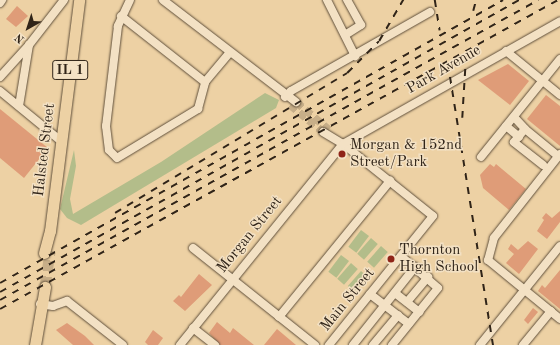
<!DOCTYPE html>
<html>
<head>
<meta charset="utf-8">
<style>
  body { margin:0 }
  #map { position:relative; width:560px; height:345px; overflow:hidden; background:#edd1a4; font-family:"Old Standard TT",serif }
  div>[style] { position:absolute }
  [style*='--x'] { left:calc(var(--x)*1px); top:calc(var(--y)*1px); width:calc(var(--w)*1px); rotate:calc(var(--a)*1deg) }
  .green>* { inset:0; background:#b3bd8a; transform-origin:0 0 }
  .building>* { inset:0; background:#df9c78 }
  .minor-tunnel>* { height:8px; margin-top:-4px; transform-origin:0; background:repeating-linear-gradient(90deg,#c7ae88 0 8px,transparent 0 12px) }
  .major-tunnel>* { height:11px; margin-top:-5.5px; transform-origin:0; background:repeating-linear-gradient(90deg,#c7ae88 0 11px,transparent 0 16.5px) }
  .roads { filter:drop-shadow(0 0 1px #5f4f3b) drop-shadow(0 0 1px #5f4f3b) }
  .minor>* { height:8px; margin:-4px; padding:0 4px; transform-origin:4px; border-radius:4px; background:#f3e1c4 }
  .major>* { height:11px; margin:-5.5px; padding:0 5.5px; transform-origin:5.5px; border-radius:5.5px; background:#edd1a4 }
  .rail>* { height:1.5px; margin-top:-0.75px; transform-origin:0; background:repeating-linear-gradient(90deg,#302418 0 7px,transparent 0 14px) }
  .dots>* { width:11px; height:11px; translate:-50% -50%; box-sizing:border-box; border:2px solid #f3e1c4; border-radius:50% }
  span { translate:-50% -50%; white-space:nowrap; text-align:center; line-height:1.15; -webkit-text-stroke:3px #f3e1c4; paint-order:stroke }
  .shield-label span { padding:1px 3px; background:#f3e1c4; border:1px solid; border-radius:3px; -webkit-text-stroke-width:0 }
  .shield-label { font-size:14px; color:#302418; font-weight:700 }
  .street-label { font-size:15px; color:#302418 }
  .poi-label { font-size:15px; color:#302418 }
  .left { translate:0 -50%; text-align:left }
  .north { position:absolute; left:8px; top:8px; width:40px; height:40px; -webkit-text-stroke:3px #f3e1c4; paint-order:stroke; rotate:219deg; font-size:11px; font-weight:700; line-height:16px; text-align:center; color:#302418 }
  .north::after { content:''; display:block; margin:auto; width:14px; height:18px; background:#302418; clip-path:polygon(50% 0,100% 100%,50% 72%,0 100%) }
</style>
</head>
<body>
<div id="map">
  <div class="green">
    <div style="clip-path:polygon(265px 93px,279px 100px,276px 108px,81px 225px,67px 218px,60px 209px,74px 150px,76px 166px,70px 199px,73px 214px,161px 162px)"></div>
    <div style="left:361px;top:230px;width:10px;height:21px;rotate:37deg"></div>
    <div style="left:371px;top:238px;width:9px;height:21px;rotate:41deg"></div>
    <div style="left:381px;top:246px;width:9px;height:21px;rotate:41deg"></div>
    <div style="left:341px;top:255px;width:10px;height:21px;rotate:37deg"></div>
    <div style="left:351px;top:263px;width:9px;height:21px;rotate:41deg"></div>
    <div style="left:361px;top:271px;width:9px;height:20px;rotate:41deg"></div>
  </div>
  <div class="building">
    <div style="clip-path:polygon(17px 6px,28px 16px,16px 27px,6px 19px)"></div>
    <div style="clip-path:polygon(508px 64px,529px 81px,510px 105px,478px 80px)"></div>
    <div style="clip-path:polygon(546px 95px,560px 106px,560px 146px,527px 119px)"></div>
    <div style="clip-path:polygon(0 109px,48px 148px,24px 178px,0 158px)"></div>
    <div style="clip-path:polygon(490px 164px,494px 167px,496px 164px,526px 189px,509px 210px,483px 188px,480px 175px)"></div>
    <div style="clip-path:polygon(560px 211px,560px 222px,547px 239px,537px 231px,544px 220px,542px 218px,546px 213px,552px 218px)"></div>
    <div style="clip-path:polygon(528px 241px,538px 249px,519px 274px,506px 263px,514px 254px,508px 249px,511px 244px,518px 250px)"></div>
    <div style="clip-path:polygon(560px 270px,560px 309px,538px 291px,542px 285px,545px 288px)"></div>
    <div style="clip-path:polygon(199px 274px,212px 285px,185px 311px,173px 301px,179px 295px,181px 297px)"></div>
    <div style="clip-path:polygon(533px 308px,538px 312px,528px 324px,524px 320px)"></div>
    <div style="clip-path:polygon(217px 322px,230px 333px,233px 328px,254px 345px,220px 345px,209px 333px)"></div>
    <div style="clip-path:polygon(67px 323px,85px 336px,94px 345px,73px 345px,56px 330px)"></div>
    <div style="clip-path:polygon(277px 329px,296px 345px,264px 345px)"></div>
    <div style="clip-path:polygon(153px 330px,163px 338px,158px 345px,148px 345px,145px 342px)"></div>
  </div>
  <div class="minor-tunnel">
    <div style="--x:296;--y:102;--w:43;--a:40.3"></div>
    <div style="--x:290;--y:105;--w:43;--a:39.3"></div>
  </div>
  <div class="major-tunnel">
    <div style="--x:45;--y:287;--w:37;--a:-82"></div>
  </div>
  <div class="roads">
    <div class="minor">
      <div style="--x:130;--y:0;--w:29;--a:115"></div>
      <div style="--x:118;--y:26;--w:101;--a:96.8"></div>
      <div style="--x:106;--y:126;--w:24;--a:83"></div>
      <div style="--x:109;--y:150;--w:11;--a:45"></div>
      <div style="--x:117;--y:158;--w:95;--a:-31.2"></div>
      <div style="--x:198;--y:109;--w:28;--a:-75"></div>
      <div style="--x:205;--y:82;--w:38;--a:-50"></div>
      <div style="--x:163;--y:0;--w:168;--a:37.5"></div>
      <div style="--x:327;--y:0;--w:63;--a:63.4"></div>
      <div style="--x:0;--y:3;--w:4;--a:-56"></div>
      <div style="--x:121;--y:16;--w:107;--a:38.2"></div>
      <div style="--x:345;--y:35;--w:19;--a:-32"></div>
      <div style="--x:361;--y:25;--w:29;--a:-119"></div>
      <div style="--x:506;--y:51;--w:70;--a:39.2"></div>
      <div style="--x:0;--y:77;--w:43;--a:-47.8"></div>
      <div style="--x:0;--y:91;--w:79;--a:39.3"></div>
      <div style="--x:285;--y:97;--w:8;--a:-45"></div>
      <div style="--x:291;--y:91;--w:160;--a:-29.6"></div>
      <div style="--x:19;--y:106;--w:62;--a:-80.7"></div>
      <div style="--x:29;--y:45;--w:57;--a:-52.1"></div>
      <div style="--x:514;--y:117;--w:16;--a:47"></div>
      <div style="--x:506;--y:126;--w:17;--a:40"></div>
      <div style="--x:323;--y:132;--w:23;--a:31"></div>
      <div style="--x:343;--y:144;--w:115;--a:38.7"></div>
      <div style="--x:433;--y:216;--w:166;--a:128.9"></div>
      <div style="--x:560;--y:154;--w:107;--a:128.2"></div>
      <div style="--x:494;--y:238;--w:23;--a:105"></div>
      <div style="--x:488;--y:260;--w:93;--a:39.3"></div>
      <div style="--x:481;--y:157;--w:126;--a:-51.1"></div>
      <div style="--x:543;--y:165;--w:37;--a:-142"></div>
      <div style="--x:514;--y:142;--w:17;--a:-50"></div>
      <div style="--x:525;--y:129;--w:43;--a:39.3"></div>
      <div style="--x:193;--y:248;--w:156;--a:38.5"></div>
      <div style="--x:395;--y:293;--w:31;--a:38"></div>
      <div style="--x:370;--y:294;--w:49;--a:37.6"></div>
      <div style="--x:407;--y:302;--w:33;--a:-50"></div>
      <div style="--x:40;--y:304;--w:13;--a:9"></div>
      <div style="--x:53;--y:306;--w:15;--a:-20"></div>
      <div style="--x:67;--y:301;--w:71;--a:38.2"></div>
      <div style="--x:279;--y:317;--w:176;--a:-50.8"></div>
      <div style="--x:193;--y:328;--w:28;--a:38"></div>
      <div style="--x:180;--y:345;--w:259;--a:-51"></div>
      <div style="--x:343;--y:144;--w:249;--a:-29.5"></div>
      <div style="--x:353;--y:345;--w:100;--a:-51.5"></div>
      <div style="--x:373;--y:345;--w:39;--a:-50"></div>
      <div style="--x:392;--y:345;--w:73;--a:-51.1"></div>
      <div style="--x:438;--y:288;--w:49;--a:-139.1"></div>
      <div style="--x:480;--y:345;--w:127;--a:-51.1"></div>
      <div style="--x:523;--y:345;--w:44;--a:-50.5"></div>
    </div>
    <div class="major">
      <div style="--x:44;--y:253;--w:23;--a:-75"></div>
      <div style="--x:50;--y:231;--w:233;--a:-82.8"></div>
      <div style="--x:35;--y:345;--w:59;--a:-80.2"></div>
    </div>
  </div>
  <div class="rail">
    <div style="--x:435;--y:0;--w:31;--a:81"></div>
    <div style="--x:473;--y:11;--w:11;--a:-75"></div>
    <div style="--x:448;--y:63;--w:286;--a:80.9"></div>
    <div style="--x:462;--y:118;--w:65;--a:-86.5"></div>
    <div style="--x:115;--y:213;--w:271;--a:-31.1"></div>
    <div style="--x:347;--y:73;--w:45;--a:-45"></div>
    <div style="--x:379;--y:41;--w:48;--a:-59.7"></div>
    <div style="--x:0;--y:283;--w:577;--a:-29.36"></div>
    <div style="--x:0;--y:292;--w:596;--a:-29.36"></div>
    <div style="--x:0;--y:300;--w:616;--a:-29.14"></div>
    <div style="--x:0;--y:309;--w:638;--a:-28.98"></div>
  </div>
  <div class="dots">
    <div style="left:342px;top:154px;background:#8f2418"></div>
    <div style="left:391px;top:259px;background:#8f2418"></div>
  </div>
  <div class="shield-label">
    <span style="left:70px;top:70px">IL 1</span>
  </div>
  <div class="street-label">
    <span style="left:444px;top:70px;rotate:-30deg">Park Avenue</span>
    <span style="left:45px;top:150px;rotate:-83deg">Halsted Street</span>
    <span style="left:250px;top:235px;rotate:-51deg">Morgan Street</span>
    <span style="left:348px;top:300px;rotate:-51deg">Main Street</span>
  </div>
  <div class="poi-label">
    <span class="left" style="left:350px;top:154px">Morgan &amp; 152nd<br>Street/Park</span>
    <span class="left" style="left:399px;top:259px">Thornton<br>High School</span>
  </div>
  <div class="north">N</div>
</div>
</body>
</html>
